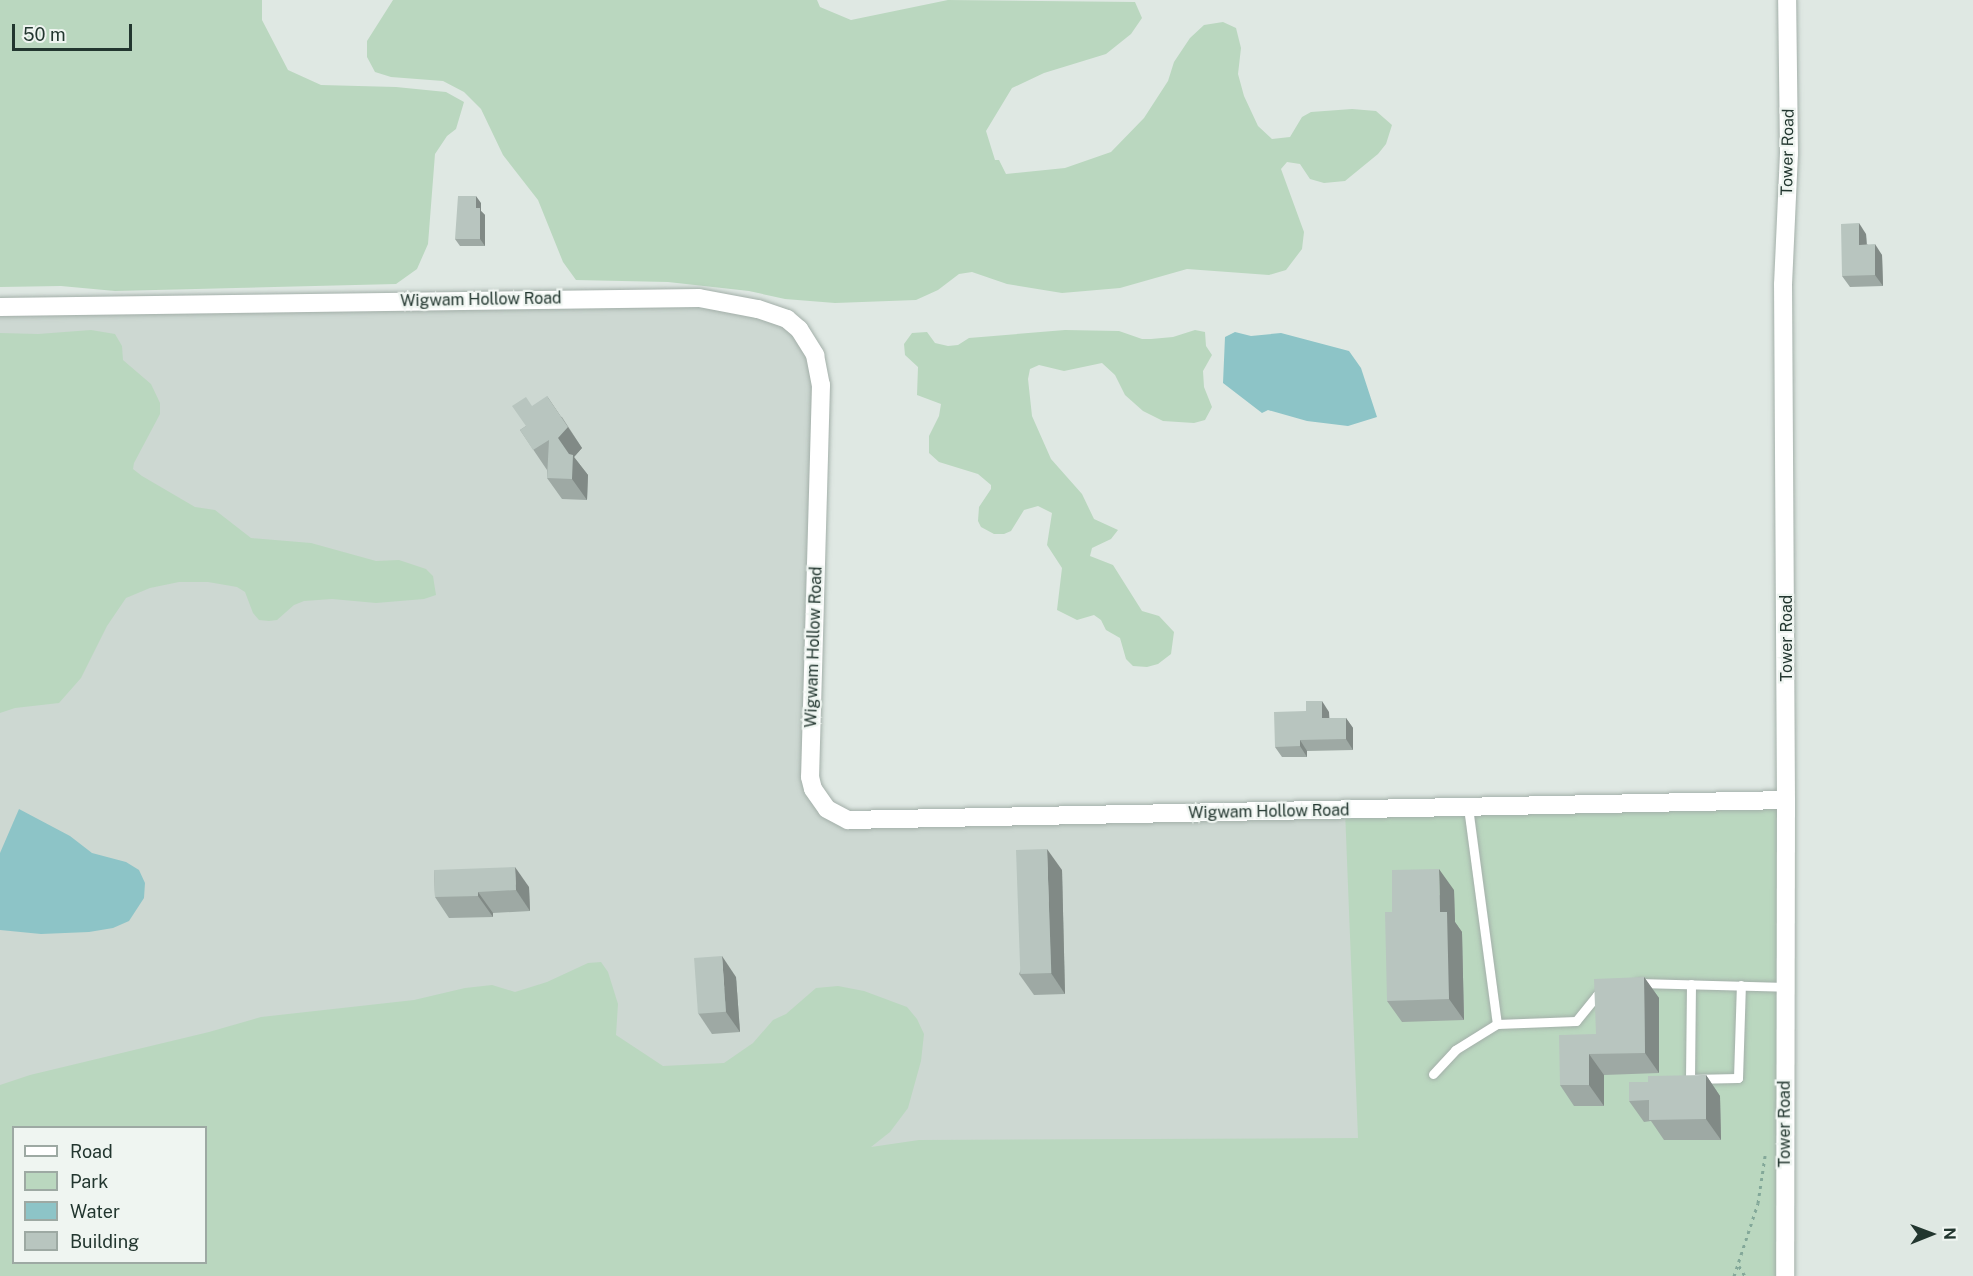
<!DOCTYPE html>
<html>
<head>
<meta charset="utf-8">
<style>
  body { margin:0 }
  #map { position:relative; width:1973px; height:1276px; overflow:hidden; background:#dfe8e3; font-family:"Public Sans",sans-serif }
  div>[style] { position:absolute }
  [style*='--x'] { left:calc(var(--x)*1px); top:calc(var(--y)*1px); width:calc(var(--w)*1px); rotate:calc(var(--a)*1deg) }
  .built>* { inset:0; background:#cdd8d2 }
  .green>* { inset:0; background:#bad7bf }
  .water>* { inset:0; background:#8dc4c7 }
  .path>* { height:3px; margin-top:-1.5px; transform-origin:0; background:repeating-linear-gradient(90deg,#83a899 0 3px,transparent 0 7.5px) }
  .roads { filter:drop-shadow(0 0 2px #a3afa9) drop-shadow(0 0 2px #a3afa9) }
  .lane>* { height:9px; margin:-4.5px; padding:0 4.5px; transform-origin:4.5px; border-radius:4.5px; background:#fff }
  .street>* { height:18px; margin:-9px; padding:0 9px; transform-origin:9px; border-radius:9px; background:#fff }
  .secondary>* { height:18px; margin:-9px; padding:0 9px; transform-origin:9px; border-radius:9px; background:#fff }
  .wall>* { inset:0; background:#9ea9a4 }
  .shaded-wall>* { inset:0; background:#818a86 }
  .building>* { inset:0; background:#b8c5bf; transform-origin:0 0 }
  span { translate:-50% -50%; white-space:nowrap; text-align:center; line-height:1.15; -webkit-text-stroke:4.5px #eff5f1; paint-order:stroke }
  .street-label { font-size:16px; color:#22362f }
  .legend { position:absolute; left:12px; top:1126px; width:195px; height:138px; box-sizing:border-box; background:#eff5f1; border:2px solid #9da9a3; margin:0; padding:8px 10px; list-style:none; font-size:18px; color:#22362f }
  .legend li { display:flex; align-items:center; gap:12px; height:30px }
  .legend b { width:30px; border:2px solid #9da9a3 }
  .north { position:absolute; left:1901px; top:1204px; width:60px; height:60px; -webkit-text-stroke:4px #eff5f1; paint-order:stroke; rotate:89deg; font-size:16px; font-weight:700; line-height:24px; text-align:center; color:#22362f }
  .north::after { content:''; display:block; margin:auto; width:21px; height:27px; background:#22362f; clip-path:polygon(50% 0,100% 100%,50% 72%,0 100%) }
  .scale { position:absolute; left:12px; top:24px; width:120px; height:27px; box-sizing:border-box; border:3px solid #22362f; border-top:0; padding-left:8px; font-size:18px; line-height:21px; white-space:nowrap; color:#22362f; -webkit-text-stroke:4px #eff5f1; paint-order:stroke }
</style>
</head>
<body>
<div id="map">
  <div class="built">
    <div style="clip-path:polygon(evenodd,699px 298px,787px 319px,815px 355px,810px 777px,837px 816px,1786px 800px,1785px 1276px,0 1276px,0 307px,699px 298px,14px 1128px,206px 1128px,206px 1262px,14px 1262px,14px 1128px)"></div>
  </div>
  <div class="green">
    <div style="clip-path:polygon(0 0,262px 0,262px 20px,288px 70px,321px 85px,396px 87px,446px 92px,464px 102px,456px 129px,447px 136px,435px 154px,428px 244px,417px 269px,396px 284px,115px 291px,61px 286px,0 287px)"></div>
    <div style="clip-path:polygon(393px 0,817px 0,820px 7px,851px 20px,948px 0,1135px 2px,1142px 18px,1131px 34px,1106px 54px,1044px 73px,1012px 88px,986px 131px,995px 160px,999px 160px,1006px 174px,1065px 168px,1111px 152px,1144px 118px,1168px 81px,1174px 62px,1190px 38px,1204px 25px,1223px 22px,1236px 28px,1241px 48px,1238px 74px,1244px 96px,1258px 126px,1272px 139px,1290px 137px,1302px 117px,1311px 112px,1352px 109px,1376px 111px,1392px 125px,1386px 144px,1378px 154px,1345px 181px,1324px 183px,1310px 179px,1300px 164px,1287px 162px,1281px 169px,1304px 232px,1302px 249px,1286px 270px,1269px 275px,1187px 269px,1120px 288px,1062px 293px,1007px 284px,972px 272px,959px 274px,938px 290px,916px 300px,835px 303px,785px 299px,749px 291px,668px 282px,576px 280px,563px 262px,538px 200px,503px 155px,481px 109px,464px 92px,443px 81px,391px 77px,375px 72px,367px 57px,367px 41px)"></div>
    <div style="clip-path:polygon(91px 330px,115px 334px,122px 346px,123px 360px,151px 384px,160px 403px,160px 414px,134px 463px,133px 469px,142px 476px,195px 507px,215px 510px,251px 538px,311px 543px,376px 561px,399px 560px,426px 569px,433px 576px,436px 595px,424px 599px,376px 603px,332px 599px,304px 601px,294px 605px,277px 620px,269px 621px,259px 620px,253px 613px,245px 592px,237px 587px,208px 582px,179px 582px,150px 588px,126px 598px,107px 626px,81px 678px,59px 703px,15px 708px,0 713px,0 333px,38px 334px)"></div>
    <div style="clip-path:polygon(1065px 330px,1119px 331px,1142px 339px,1151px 339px,1173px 337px,1195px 330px,1205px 332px,1206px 346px,1212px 355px,1203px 371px,1204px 387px,1212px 407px,1205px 420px,1194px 423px,1163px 421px,1143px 411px,1125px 395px,1115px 375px,1102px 363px,1064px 371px,1039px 365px,1030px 369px,1028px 379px,1032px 416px,1051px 459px,1082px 494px,1094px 519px,1118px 530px,1111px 539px,1092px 548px,1090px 556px,1113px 565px,1142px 611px,1159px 616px,1174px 632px,1171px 654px,1158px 664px,1147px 667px,1133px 666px,1126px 659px,1120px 638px,1106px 630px,1101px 620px,1094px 615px,1077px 620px,1057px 610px,1062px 568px,1047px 545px,1052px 513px,1038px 506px,1024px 510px,1011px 531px,1004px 534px,994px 534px,981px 527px,978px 521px,979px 507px,991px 489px,991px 485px,978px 474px,939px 462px,929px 453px,929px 436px,939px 416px,941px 404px,917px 395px,918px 367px,905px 355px,904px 344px,912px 333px,927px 332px,935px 343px,948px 346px,958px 345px,969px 338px)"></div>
    <div style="clip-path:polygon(evenodd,1786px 800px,1785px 1276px,0 1276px,0 1085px,30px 1075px,209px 1032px,261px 1017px,414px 1000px,465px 988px,492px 985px,515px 992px,547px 982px,588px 963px,601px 962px,608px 972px,618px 1004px,616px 1035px,663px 1066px,724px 1063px,753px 1043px,773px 1020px,786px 1014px,816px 988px,838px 986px,864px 991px,907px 1007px,917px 1019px,924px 1034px,921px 1061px,908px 1108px,890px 1132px,871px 1147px,919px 1140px,1358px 1138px,1345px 810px,1786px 800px,14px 1128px,206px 1128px,206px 1262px,14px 1262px,14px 1128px)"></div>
  </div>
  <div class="water">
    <div style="clip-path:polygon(1235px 332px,1251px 336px,1281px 333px,1349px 351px,1361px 368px,1377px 417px,1348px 426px,1307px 421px,1268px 410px,1262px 413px,1223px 383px,1225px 337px)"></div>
    <div style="clip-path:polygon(19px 809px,70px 836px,92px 853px,126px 862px,139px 870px,145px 883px,144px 898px,129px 921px,113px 928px,89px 932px,41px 934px,0 930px,0 853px)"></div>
  </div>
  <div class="path">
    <div style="--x:1739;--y:1266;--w:12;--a:59"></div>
    <div style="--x:1734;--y:1276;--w:77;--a:-71.8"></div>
    <div style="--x:1758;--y:1203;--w:48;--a:-81.5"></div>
  </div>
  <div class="roads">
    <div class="lane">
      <div style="--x:1468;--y:807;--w:219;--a:82.4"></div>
      <div style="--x:1497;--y:1024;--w:79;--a:-2.2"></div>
      <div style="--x:1576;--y:1021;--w:33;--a:-51"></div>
      <div style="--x:1597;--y:995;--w:9;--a:-27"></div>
      <div style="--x:1638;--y:983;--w:148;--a:1.5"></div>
      <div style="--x:1691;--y:984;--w:95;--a:90.6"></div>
      <div style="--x:1690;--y:1079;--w:48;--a:-1.2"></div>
      <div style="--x:1738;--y:1078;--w:93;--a:-88.2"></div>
      <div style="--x:1433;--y:1074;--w:33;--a:-47"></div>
      <div style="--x:1455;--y:1050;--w:49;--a:-31.8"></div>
    </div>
    <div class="street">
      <div style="--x:1786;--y:800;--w:515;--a:-90.33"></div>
      <div style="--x:1783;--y:285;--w:132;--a:-87.4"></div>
      <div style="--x:1789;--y:153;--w:153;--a:-90.7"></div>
    </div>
    <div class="secondary">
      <div style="--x:0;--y:307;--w:699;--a:-0.74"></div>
      <div style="--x:699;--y:298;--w:60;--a:10.6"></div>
      <div style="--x:758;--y:309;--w:31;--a:19"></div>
      <div style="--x:787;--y:319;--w:16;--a:40"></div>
      <div style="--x:799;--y:329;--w:31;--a:58"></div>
      <div style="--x:815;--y:355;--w:31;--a:79"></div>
      <div style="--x:821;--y:385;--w:392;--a:91.6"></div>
      <div style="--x:810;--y:777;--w:12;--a:76"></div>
      <div style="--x:813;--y:789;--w:24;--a:55"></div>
      <div style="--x:827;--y:809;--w:24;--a:28"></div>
      <div style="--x:848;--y:820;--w:938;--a:-1.22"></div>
      <div style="--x:1786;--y:800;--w:476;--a:90.1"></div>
    </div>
  </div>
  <div class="wall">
    <div style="clip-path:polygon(481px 203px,481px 211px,485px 215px,485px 246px,460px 246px,455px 239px)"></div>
    <div style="clip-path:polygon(1866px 234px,1867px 244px,1882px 255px,1883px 286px,1850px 287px,1842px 276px)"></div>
    <div style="clip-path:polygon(532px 406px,562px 417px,582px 448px,574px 457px,588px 475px,587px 500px,562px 499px,547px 478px,547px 470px,520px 430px,526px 426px)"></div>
    <div style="clip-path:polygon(1329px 712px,1329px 718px,1346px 718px,1353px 728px,1353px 750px,1307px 751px,1307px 757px,1282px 757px,1275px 747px)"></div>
    <div style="clip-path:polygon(434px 870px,529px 887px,530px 911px,493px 913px,493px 917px,449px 918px,435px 897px)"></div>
    <div style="clip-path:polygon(1062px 870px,1065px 994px,1034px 995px,1019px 974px)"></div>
    <div style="clip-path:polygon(1454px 890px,1455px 922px,1462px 932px,1464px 1020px,1402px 1022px,1387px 1001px,1392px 912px)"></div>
    <div style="clip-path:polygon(736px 977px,740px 1032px,712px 1034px,698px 1013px)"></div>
    <div style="clip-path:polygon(1644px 977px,1659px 998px,1659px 1073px,1604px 1075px,1604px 1106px,1574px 1106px,1560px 1085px,1596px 1034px)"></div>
    <div style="clip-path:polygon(1706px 1075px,1720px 1096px,1721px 1140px,1664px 1140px,1651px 1121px,1644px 1122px,1629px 1101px,1648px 1082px)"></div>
  </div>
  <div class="shaded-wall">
    <div style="clip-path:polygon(476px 196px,481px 203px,481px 211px,485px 215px,485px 246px,480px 239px,476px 208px)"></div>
    <div style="clip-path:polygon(1859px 223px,1866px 234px,1867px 255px,1859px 245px)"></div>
    <div style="clip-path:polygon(1875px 244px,1882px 255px,1883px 286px,1875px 275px)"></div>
    <div style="clip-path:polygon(547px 396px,582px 448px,574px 457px,588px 475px,587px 500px,572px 479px,558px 438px)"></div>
    <div style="clip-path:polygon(1322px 701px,1329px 712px,1330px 729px,1322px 718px)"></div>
    <div style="clip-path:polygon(1346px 718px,1353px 728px,1353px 750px,1346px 739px)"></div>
    <div style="clip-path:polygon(1300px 740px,1307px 751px,1307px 757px,1300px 746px)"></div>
    <div style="clip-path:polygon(1047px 849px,1062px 870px,1065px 994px,1051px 973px)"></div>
    <div style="clip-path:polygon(515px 867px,529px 887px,530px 911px,516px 890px)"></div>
    <div style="clip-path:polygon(1439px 869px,1454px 890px,1455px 922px,1462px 932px,1464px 1020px,1449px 999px,1440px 912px)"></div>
    <div style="clip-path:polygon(478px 892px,493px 913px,493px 917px,478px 896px)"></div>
    <div style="clip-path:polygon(722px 956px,736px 977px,740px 1032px,726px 1012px)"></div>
    <div style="clip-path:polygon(1644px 977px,1659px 998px,1659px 1073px,1645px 1053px)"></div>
    <div style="clip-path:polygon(1589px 1054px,1604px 1075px,1604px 1106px,1589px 1085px)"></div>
    <div style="clip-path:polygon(1706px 1075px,1720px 1096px,1721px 1140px,1706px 1119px)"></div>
  </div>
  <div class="building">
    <div style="clip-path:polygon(458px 196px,476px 196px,476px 208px,480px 208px,480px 239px,455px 239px)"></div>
    <div style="clip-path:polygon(1859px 223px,1859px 245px,1875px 244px,1875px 275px,1842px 276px,1841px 224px)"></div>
    <div style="clip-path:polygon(547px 396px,568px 427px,558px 438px,569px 454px,573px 455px,572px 479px,547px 478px,549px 440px,533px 450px,520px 430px,526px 426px,512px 406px,526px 397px,532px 406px)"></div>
    <div style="clip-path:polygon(1306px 701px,1322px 701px,1322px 718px,1346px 718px,1346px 739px,1300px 740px,1300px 746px,1275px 747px,1274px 712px,1306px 711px)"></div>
    <div style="left:1047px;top:849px;width:124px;height:31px;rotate:88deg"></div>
    <div style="clip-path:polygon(515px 867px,516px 890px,478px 892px,478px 896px,435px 897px,434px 870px)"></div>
    <div style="clip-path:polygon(1439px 869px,1440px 912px,1447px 912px,1449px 999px,1387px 1001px,1385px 912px,1392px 912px,1392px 870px)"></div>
    <div style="left:722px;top:956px;width:56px;height:28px;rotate:86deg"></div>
    <div style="clip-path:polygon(1644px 977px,1645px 1053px,1589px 1054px,1589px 1085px,1560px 1085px,1559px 1035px,1596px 1034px,1594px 979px)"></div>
    <div style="clip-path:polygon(1706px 1075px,1706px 1119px,1649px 1120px,1649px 1100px,1629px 1101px,1629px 1082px,1648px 1082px,1648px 1076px)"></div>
  </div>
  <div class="street-label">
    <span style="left:1788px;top:152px;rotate:-89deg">Tower Road</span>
    <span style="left:481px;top:300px;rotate:-1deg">Wigwam Hollow Road</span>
    <span style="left:1787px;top:638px;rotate:-90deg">Tower Road</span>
    <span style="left:814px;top:647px;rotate:-88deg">Wigwam Hollow Road</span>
    <span style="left:1269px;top:812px;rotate:-1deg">Wigwam Hollow Road</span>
    <span style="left:1785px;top:1124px;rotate:-90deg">Tower Road</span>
  </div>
  <ul class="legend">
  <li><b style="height:8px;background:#fff"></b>Road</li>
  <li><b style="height:16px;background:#bad7bf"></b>Park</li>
  <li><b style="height:16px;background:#8dc4c7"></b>Water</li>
  <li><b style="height:16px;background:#b8c5bf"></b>Building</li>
  </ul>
  <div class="north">N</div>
  <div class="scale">50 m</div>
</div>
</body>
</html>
